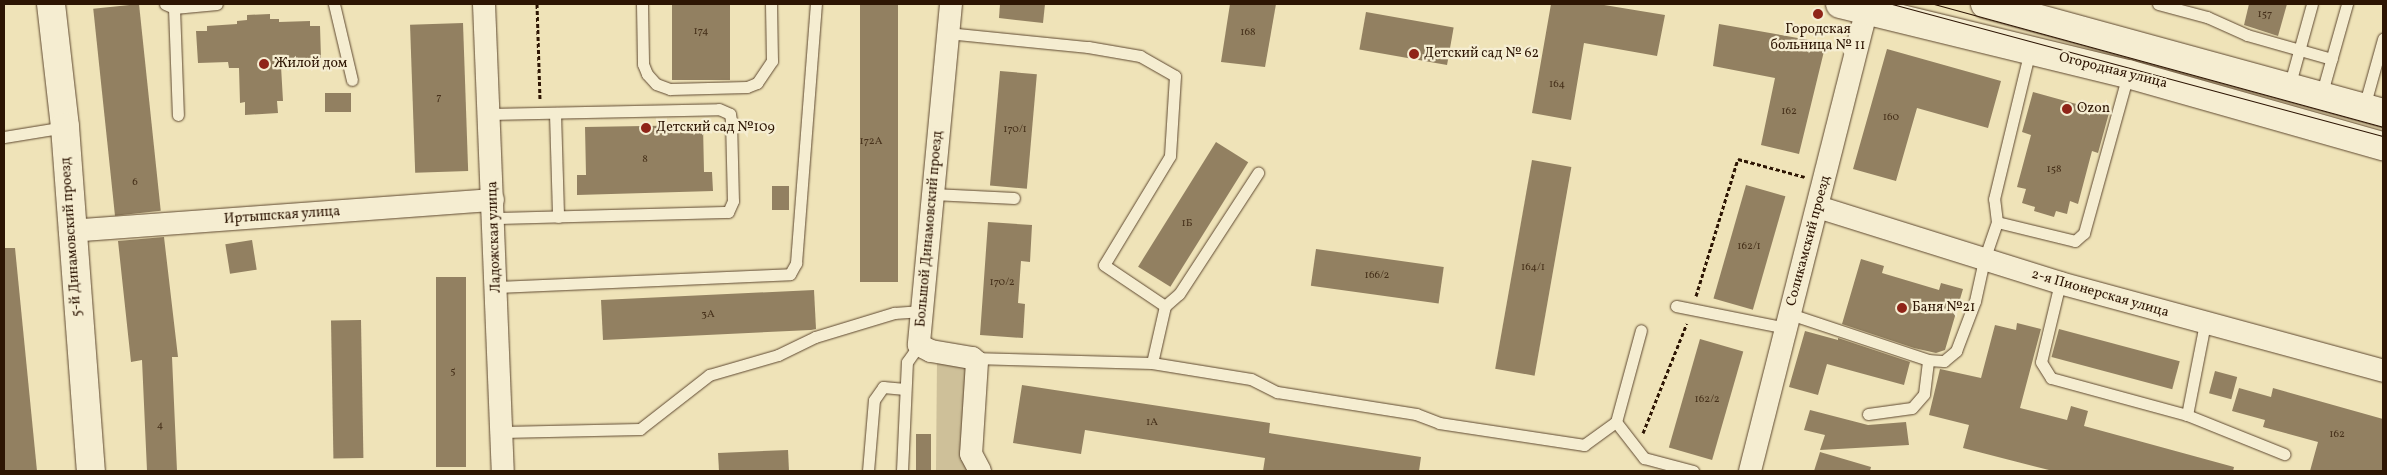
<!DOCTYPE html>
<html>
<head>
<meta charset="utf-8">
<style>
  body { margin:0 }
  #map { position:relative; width:2387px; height:475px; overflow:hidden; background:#efe3b8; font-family:Vollkorn,serif }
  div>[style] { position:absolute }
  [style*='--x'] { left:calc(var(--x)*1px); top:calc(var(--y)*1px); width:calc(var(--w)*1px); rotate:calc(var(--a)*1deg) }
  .green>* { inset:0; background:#cec099 }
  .building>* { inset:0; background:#928061; transform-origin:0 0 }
  .path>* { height:3px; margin-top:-1.5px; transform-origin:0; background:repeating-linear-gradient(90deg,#2d1503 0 4px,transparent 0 6.5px) }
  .roads { filter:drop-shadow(0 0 1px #5e4830) drop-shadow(0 0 1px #5e4830) }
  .lane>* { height:11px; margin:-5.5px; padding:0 5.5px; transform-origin:5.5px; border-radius:5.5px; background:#f5edd1 }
  .street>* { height:22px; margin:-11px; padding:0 11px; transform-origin:11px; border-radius:11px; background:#f5edd1 }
  .secondary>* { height:28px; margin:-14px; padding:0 14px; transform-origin:14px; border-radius:14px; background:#f5edd1 }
  .tram>* { height:1px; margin:-0.5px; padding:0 0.5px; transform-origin:0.5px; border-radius:0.5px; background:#2d1503 }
  .dots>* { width:14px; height:14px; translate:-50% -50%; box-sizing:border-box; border:2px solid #f5edd1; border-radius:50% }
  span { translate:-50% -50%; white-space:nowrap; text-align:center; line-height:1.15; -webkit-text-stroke:4.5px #f5edd1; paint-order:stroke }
  .number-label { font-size:11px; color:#46301a }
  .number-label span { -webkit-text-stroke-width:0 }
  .poi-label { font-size:14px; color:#2d1503 }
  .left { translate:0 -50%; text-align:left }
  .street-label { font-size:14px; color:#2d1503 }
  .frame { position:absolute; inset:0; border:5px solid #2d1503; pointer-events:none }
</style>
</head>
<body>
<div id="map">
  <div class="green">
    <div style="clip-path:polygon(937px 359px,966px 364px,972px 471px,936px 471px)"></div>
  </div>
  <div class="building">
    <div style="left:139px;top:4px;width:208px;height:46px;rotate:84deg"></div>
    <div style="left:672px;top:4px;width:58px;height:76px"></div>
    <div style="left:860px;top:4px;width:38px;height:278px"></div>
    <div style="clip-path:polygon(1000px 4px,1045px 4px,1043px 23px,999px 18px)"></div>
    <div style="clip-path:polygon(1230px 4px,1276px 4px,1265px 67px,1221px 62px)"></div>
    <div style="clip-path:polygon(1551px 4px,1598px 4px,1665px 15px,1657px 56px,1584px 43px,1571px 120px,1532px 113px)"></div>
    <div style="clip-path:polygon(2249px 4px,2287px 4px,2278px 36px,2244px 25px)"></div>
    <div style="left:1366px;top:12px;width:89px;height:38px;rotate:10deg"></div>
    <div style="clip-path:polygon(270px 14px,270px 19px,279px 19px,279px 22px,310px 21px,310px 26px,320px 26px,321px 58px,300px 59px,300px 66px,281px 66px,283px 101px,277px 101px,278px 113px,245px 115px,245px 102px,240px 103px,239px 68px,229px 68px,228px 62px,198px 63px,196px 31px,207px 31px,207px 26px,237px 24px,237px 21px,247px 20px,247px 15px)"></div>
    <div style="left:463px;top:23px;width:148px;height:53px;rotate:88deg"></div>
    <div style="clip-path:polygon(1719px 24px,1826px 43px,1799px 154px,1761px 145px,1775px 78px,1713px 66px)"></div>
    <div style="clip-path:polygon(1887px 49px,2001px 81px,1988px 128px,1917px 108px,1896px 181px,1853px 169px)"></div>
    <div style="left:1000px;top:71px;width:37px;height:115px;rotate:5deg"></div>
    <div style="clip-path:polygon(2033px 92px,2109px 113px,2098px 153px,2092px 151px,2078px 204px,2070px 201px,2067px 214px,2056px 211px,2054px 217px,2034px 211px,2035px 207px,2022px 203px,2026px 189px,2017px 187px,2031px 135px,2022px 132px)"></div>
    <div style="left:351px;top:93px;width:19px;height:26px;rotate:90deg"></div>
    <div style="clip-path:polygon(703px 125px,704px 172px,712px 172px,713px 191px,577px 195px,577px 175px,586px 175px,585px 127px)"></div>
    <div style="left:1216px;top:142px;width:38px;height:147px;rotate:32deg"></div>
    <div style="left:1532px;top:160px;width:40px;height:212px;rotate:10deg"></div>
    <div style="left:1746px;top:185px;width:41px;height:118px;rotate:16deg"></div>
    <div style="left:772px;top:186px;width:17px;height:24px"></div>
    <div style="clip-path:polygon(988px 222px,1032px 225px,1030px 262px,1021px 261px,1018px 303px,1025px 304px,1023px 338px,980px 335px)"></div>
    <div style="clip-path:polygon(164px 237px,178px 357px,172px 357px,177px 471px,147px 471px,142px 360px,131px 362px,118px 241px)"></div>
    <div style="left:252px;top:240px;width:30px;height:27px;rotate:81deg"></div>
    <div style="clip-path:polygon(4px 248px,15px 248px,37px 471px,4px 471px)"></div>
    <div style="left:1316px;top:249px;width:129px;height:37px;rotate:8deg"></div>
    <div style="clip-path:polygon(1861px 259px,1884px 266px,1882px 273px,1939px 290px,1941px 283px,1963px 289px,1945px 350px,1936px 353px,1914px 348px,1842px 324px)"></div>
    <div style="left:436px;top:277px;width:30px;height:190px"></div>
    <div style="clip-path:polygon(814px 290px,816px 329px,811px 330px,603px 340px,601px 300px)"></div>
    <div style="left:361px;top:320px;width:138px;height:30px;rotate:89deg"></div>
    <div style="clip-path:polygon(2017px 323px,2041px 329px,2020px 408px,2067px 420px,2071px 406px,2088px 411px,2084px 426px,2234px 467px,2233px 471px,2053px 471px,1963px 448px,1969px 425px,1929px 415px,1940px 369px,1981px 378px,1995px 325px,2016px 330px)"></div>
    <div style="left:2059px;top:329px;width:125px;height:29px;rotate:15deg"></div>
    <div style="clip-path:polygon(1805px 331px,1838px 340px,1838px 338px,1910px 362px,1904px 385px,1827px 364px,1818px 395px,1789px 387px)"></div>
    <div style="left:1700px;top:339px;width:45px;height:113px;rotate:16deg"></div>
    <div style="left:2215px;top:371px;width:23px;height:23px;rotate:15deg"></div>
    <div style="clip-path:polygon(1022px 385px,1270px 423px,1269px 433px,1421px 457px,1419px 471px,1263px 471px,1265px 458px,1085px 430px,1081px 454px,1013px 443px)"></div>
    <div style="clip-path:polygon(2239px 388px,2271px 397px,2273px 388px,2383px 419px,2383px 471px,2310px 471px,2318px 442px,2263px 427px,2265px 420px,2232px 411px)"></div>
    <div style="clip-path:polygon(1810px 410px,1868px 425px,1906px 422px,1909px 445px,1820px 450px,1825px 435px,1804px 430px)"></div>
    <div style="left:916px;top:434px;width:15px;height:37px"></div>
    <div style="clip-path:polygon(788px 450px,789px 471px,719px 471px,718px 453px)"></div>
    <div style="clip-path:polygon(1820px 452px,1871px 467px,1870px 471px,1814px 471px)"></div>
  </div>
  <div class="path">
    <div style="--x:537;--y:4;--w:96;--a:88.2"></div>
    <div style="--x:1696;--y:296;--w:143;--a:-73"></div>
    <div style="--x:1738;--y:159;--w:69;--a:15"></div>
    <div style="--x:1643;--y:433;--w:118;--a:-68.2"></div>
  </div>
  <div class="roads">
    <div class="lane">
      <div style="--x:165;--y:4;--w:10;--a:24"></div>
      <div style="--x:174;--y:8;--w:43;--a:-5.3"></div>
      <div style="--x:334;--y:4;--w:78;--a:76.7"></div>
      <div style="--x:642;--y:4;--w:60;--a:89"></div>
      <div style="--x:643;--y:64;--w:11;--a:68"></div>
      <div style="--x:647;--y:74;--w:13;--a:48"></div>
      <div style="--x:656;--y:84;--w:15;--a:20"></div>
      <div style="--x:670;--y:89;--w:77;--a:-1.5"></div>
      <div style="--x:747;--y:87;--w:11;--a:-22"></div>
      <div style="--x:757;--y:83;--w:27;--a:-56"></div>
      <div style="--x:772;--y:61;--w:57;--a:-91"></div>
      <div style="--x:2158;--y:4;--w:51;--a:14.9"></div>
      <div style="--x:2207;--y:17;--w:44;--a:24.2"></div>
      <div style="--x:2247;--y:35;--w:88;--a:15.8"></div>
      <div style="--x:174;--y:8;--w:107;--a:87.9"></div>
      <div style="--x:947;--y:33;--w:142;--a:5.7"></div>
      <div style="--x:1088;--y:47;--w:53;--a:9.8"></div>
      <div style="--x:1140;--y:56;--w:40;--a:29.7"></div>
      <div style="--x:1175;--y:76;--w:80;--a:93.6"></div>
      <div style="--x:1170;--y:156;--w:127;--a:121.2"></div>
      <div style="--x:1104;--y:265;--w:73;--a:33.9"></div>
      <div style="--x:2289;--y:87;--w:86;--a:-74.5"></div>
      <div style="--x:2321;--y:96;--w:96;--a:-74.2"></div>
      <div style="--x:2364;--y:107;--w:71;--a:-74.4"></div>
      <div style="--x:555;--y:113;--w:104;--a:88.3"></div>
      <div style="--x:489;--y:114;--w:230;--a:-1.2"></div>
      <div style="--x:719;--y:109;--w:12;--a:24"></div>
      <div style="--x:730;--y:114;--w:6;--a:81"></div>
      <div style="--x:731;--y:120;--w:81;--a:88.6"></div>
      <div style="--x:733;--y:201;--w:12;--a:114"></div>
      <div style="--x:728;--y:212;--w:234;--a:178.5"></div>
      <div style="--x:4;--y:137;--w:62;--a:-9.3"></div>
      <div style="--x:933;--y:194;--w:81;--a:2.8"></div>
      <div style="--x:1997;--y:222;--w:80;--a:13.7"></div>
      <div style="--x:2075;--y:241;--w:12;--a:-42"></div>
      <div style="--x:2084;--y:233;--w:165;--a:-74.5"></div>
      <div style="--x:2060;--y:283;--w:81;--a:103.5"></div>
      <div style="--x:2041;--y:362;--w:19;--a:58"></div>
      <div style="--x:2051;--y:378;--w:141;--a:15.2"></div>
      <div style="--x:2187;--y:415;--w:105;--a:21.9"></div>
      <div style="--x:497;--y:287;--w:293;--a:-2.5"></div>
      <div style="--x:790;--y:274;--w:13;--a:-61"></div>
      <div style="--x:796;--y:263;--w:260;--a:-85.6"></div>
      <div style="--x:1676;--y:306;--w:112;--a:11.3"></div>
      <div style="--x:1790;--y:314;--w:145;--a:18.4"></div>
      <div style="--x:1928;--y:360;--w:16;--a:4"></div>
      <div style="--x:1944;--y:361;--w:16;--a:-40"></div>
      <div style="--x:1956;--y:351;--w:53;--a:-69.2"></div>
      <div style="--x:1975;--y:301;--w:42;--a:-77.6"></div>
      <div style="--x:1984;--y:260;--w:40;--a:-71.1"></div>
      <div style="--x:1997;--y:222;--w:23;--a:-97"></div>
      <div style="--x:1994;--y:199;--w:153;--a:-76.4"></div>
      <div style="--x:972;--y:358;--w:180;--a:1.6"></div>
      <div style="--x:1152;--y:363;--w:100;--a:9.2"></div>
      <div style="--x:1251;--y:379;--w:29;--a:27"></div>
      <div style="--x:1277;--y:392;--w:141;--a:9"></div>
      <div style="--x:1416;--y:414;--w:25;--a:21"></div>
      <div style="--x:1439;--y:423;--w:147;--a:8.6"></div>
      <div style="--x:1584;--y:445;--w:39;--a:-36"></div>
      <div style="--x:1616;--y:422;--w:95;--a:-74.8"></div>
      <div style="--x:1152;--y:363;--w:58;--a:-77.2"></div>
      <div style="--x:1165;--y:306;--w:18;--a:-41"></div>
      <div style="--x:1179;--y:294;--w:145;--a:-56.9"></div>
      <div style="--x:1868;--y:414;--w:44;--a:-7.8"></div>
      <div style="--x:1912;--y:408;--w:18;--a:-49"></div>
      <div style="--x:1924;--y:394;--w:34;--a:-83"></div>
      <div style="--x:2187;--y:415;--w:94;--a:-78.9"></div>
      <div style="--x:1616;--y:422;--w:46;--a:52.1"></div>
      <div style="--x:1644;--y:458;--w:51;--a:14.9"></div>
      <div style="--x:502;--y:432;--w:138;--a:-1.2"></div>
      <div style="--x:640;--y:429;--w:88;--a:-38"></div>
      <div style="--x:709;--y:375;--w:72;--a:-16.2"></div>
      <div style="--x:778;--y:355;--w:41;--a:-25.9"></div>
      <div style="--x:815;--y:337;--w:83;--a:-16.9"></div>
      <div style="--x:894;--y:313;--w:28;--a:-4"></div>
      <div style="--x:868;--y:471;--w:71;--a:-85.2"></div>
      <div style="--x:874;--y:400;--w:16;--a:-55"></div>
      <div style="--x:883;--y:387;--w:22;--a:5"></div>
      <div style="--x:902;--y:471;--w:109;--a:-87.4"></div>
      <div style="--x:907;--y:362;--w:21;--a:-55"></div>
    </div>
    <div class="street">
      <div style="--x:484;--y:4;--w:467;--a:87.7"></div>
      <div style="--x:951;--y:4;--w:342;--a:95.4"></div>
      <div style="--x:919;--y:345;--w:13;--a:27"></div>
      <div style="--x:931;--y:351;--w:42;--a:9.7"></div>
      <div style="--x:972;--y:358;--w:6;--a:39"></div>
      <div style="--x:977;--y:362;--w:92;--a:93.7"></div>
      <div style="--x:971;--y:454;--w:19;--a:62"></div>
      <div style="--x:1818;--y:207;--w:254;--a:17.4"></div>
      <div style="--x:2060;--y:283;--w:335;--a:15.2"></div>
      <div style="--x:70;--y:231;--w:424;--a:-4.2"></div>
      <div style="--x:1750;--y:471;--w:476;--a:-75.8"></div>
    </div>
    <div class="secondary">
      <div style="--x:51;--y:4;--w:124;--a:83.5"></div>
      <div style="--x:65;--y:127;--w:345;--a:85.7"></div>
      <div style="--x:1840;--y:4;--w:296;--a:13.7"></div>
      <div style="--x:2128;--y:74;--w:265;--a:15.8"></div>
      <div style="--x:1985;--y:4;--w:413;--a:15.3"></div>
    </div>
  </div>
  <div class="tram">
    <div style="--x:1892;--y:4;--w:508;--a:15.05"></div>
    <div style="--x:1934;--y:4;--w:466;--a:15.3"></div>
  </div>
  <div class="dots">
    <div style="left:1818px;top:14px;background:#8f2418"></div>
    <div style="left:1414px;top:54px;background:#8f2418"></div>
    <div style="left:264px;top:64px;background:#8f2418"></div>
    <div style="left:2067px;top:109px;background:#8f2418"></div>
    <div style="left:646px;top:128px;background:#8f2418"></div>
    <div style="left:1902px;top:308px;background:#8f2418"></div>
  </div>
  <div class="number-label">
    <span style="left:2265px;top:15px">157</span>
    <span style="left:701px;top:32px">174</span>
    <span style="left:1248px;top:33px">168</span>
    <span style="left:1557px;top:85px">164</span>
    <span style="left:439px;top:98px">7</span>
    <span style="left:1789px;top:112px">162</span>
    <span style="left:1891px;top:118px">160</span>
    <span style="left:1015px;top:130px">170/1</span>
    <span style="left:871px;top:142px">172А</span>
    <span style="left:645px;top:160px">8</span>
    <span style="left:2054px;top:170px">158</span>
    <span style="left:135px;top:183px">6</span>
    <span style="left:1187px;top:224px">1Б</span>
    <span style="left:1749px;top:247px">162/1</span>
    <span style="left:1533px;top:268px">164/1</span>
    <span style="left:1377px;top:276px">166/2</span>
    <span style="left:1002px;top:283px">170/2</span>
    <span style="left:708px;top:315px">3А</span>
    <span style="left:453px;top:372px">5</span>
    <span style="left:1707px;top:400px">162/2</span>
    <span style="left:1152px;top:423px">1А</span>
    <span style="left:160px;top:426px">4</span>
    <span style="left:2337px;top:435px">162</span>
  </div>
  <div class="poi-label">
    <span style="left:1818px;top:38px">Городская<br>больница № 11</span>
    <span class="left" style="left:1424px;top:54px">Детский сад № 62</span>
    <span class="left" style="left:274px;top:64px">Жилой дом</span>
    <span class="left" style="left:2077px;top:109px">Ozon</span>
    <span class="left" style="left:656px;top:128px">Детский сад №109</span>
    <span class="left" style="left:1912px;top:308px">Баня №21</span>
  </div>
  <div class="street-label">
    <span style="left:2113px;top:71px;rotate:14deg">Огородная улица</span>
    <span style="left:282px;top:216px;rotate:-4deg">Иртышская улица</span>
    <span style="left:930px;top:229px;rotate:-85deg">Большой Динамовский проезд</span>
    <span style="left:72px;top:237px;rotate:-94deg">5-й Динамовский проезд</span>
    <span style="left:495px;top:237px;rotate:-92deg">Ладожская улица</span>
    <span style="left:1809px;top:241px;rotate:-75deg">Соликамский проезд</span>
    <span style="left:2100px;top:294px;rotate:16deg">2-я Пионерская улица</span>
  </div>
  <div class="frame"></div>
</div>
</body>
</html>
